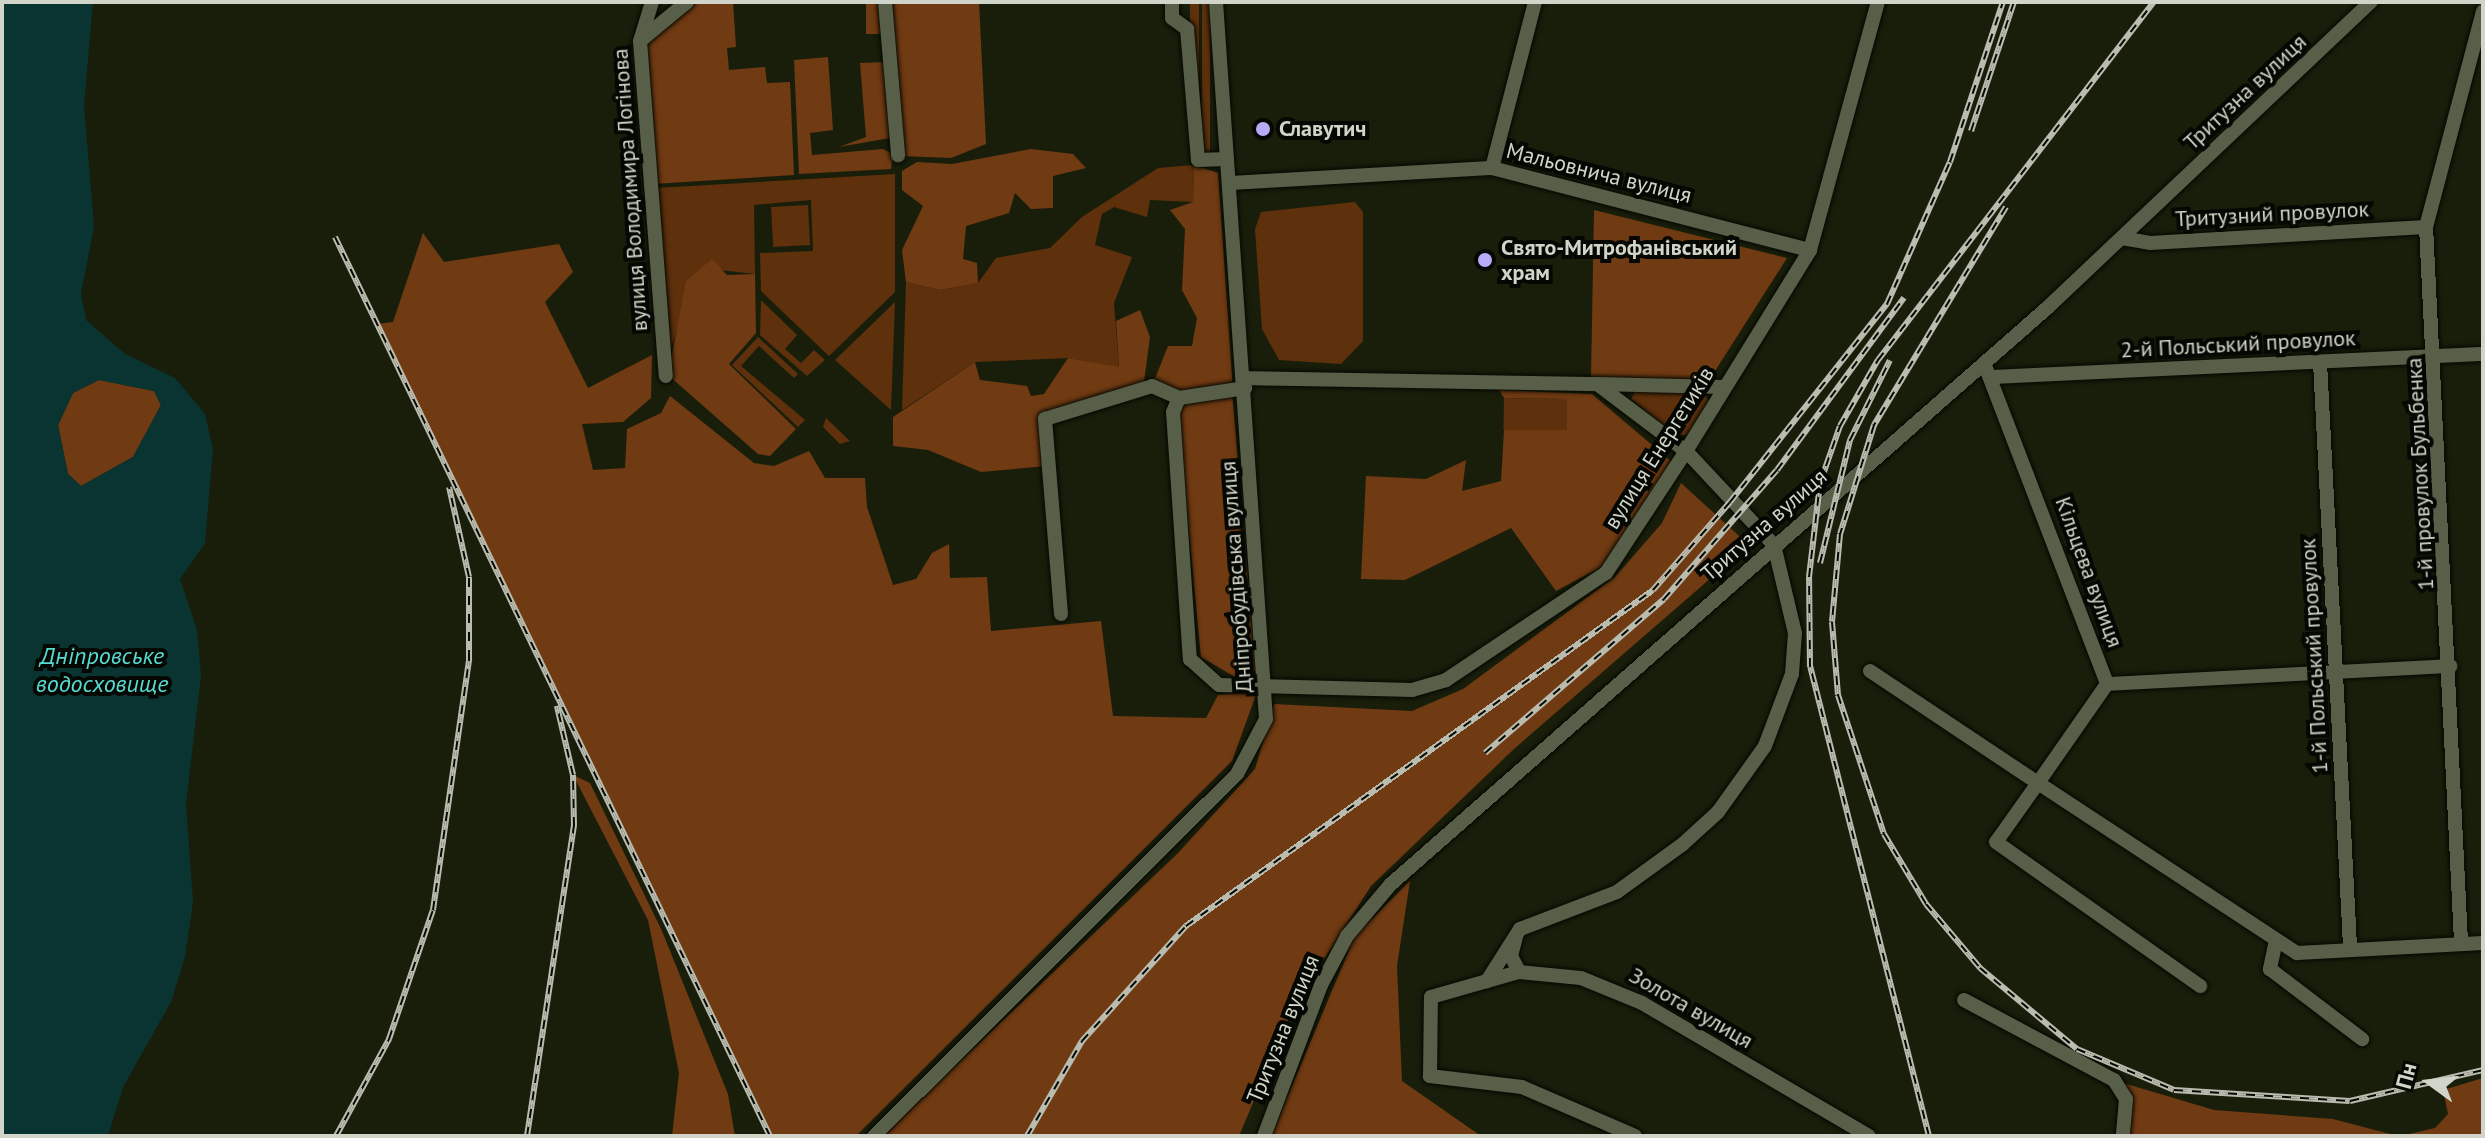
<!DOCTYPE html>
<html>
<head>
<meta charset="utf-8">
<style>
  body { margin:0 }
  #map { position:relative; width:2485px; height:1138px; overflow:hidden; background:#191e0b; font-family:"PT Sans",sans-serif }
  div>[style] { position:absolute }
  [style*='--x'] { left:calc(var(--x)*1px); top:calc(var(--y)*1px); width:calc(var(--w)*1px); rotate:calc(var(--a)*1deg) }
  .green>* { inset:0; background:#5e300c; transform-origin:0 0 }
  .forest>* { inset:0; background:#703a12; transform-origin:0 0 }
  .water>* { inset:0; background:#093431 }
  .roads { filter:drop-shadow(0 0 2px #050800) drop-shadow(0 0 2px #050800) }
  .minor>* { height:14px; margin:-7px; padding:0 7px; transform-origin:7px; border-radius:7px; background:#585f49 }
  .rail>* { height:6px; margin-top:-3px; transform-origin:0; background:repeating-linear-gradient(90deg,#050702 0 9px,#b9bcaf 0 18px); box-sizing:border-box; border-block:2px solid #b9bcaf }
  .dots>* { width:22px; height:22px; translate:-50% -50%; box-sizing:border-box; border:4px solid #050702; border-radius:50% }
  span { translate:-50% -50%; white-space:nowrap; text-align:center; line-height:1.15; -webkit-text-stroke:8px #050702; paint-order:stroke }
  .street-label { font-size:22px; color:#d1d4c8 }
  .poi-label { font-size:22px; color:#d1d4c8; font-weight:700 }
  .left { translate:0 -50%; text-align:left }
  .water-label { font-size:24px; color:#56dad1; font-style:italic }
  .frame { position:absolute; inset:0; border:4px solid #d1d4c8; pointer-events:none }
  .north { position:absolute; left:2389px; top:1042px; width:80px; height:80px; -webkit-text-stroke:6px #050702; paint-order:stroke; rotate:285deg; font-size:22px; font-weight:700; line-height:32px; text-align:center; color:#d1d4c8 }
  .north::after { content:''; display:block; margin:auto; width:28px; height:36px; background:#d1d4c8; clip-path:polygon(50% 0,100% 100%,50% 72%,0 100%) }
</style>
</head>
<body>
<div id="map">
  <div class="green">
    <div style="left:1190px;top:2px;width:9px;height:146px"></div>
    <div style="left:1202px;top:2px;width:8px;height:152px"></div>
    <div style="clip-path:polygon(1194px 165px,1193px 202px,1150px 200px,1147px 217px,1114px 207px,1102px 214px,1095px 245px,1132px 257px,1114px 303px,1119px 368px,1068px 358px,975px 362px,902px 410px,906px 282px,940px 290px,978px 283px,996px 258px,1050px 248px,1082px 217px,1158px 168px)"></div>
    <div style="clip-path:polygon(895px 174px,895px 292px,829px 356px,761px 291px,760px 253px,813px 251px,811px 200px,754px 205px,755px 274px,720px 270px,678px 326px,669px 356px,656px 188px)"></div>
    <div style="clip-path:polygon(1355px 202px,1363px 212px,1363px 341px,1341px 364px,1279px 360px,1262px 329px,1255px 229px,1261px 212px)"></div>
    <div style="left:808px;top:205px;width:40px;height:37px;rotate:87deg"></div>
    <div style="clip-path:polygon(761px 300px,797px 335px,785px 349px,801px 363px,814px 350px,825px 360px,807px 376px,760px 335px)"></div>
    <div style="clip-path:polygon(895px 302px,891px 410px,835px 360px)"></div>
    <div style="clip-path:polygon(758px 337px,798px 374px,794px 378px,759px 346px,741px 366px,805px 420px,798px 427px,732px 365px)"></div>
    <div style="clip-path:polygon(1636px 390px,1704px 393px,1710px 402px,1689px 435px,1676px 435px,1631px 399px)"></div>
    <div style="left:1504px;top:398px;width:64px;height:32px;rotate:1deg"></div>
    <div style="clip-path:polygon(826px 418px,850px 441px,840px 444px,823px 427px)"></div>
  </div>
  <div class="forest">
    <div style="clip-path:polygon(690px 2px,733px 2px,736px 47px,727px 48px,729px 70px,765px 67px,767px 83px,790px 82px,794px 175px,653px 184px,644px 51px,651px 34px)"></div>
    <div style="left:866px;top:2px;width:16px;height:32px"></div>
    <div style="clip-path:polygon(892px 2px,979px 2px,986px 144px,951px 158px,901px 156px)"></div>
    <div style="clip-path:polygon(828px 57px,833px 130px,810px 133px,812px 155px,883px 149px,893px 154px,891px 169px,799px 174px,794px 60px)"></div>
    <div style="clip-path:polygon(887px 62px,890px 138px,839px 147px,866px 137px,860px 63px)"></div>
    <div style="clip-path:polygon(1031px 149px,1073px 154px,1086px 168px,1053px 176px,1053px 208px,1031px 209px,1015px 193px,1009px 213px,966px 226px,963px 259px,977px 263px,978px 283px,940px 290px,906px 282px,902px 250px,923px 206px,902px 190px,902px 171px,917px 162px,952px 164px)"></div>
    <div style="clip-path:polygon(1194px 165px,1218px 173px,1233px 390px,1179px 398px,1152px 386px,1168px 346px,1192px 346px,1197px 318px,1182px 290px,1185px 229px,1170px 210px,1193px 202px)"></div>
    <div style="clip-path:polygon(1594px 210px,1787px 258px,1708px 382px,1591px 378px)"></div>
    <div style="clip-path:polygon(423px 233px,444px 262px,559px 244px,573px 272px,545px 302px,588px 388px,652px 355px,651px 398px,623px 422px,582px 424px,593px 470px,625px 468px,627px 429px,661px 413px,670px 396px,754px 463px,774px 466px,809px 451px,825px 478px,865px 478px,867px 507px,893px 585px,916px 579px,932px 553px,949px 544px,950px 578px,987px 577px,991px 631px,1101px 621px,1113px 716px,1206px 718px,1218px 695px,1257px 692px,1232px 761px,856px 1136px,773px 1136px,377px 324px,393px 322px)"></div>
    <div style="clip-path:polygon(712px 259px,727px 275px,755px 274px,756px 333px,729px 364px,796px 429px,770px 456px,758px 454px,668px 375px,686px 281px)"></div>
    <div style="clip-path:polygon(1140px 310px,1150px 337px,1143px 389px,1053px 413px,1047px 466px,981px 472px,928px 450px,893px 446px,893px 417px,975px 362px,980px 380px,1027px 386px,1031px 396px,1044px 394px,1068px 358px,1119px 367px,1116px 321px)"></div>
    <div style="clip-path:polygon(99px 380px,154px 391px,161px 405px,133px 457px,81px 486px,68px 474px,58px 425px,73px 393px)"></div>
    <div style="clip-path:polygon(1499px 390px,1592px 394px,1672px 462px,1601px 567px,1556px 591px,1511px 528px,1405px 580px,1361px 579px,1366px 476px,1426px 479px,1466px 460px,1462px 491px,1501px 481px,1504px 430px,1567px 430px,1567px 399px,1504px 398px)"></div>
    <div style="clip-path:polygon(1232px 393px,1256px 671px,1235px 677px,1201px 657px,1178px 417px,1181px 405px)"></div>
    <div style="clip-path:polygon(1681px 483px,1749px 545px,1514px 749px,1371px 886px,1294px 1006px,1239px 1136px,882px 1136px,1178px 853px,1255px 769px,1274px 704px,1412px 711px,1463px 689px,1615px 577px,1662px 523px)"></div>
    <div style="clip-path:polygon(573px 775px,590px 783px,662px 931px,728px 1094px,735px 1136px,672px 1136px,679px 1073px,648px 920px)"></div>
    <div style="clip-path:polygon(1410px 881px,1397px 966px,1402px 1081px,1481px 1136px,1271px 1136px,1355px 936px)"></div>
    <div style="clip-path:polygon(2483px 1078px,2483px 1136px,2401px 1136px,2435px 1128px,2448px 1114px,2443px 1090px)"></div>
    <div style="clip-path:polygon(2120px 1082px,2214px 1110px,2333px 1119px,2398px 1136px,2126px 1136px)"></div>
  </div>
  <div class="water">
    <div style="clip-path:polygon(evenodd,2px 2px,93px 2px,84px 105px,94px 227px,81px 293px,86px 320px,125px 354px,175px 378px,205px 414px,213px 449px,205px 543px,180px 579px,197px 630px,201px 675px,186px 804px,193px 902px,185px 957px,171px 1002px,123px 1087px,108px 1136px,2px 1136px,2px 2px,99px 380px,154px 391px,161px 405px,133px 457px,81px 486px,68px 474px,58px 425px,73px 393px,99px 380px)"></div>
  </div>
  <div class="roads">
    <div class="minor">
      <div style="--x:652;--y:2;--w:41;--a:107.1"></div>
      <div style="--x:640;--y:41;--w:336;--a:85.6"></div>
      <div style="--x:885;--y:2;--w:154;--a:85.1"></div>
      <div style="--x:1172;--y:2;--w:16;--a:90"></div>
      <div style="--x:1172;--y:18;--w:19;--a:36"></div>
      <div style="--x:1187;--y:29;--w:131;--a:85.2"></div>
      <div style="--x:1198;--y:160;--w:29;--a:-2"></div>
      <div style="--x:641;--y:40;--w:60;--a:-39.6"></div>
      <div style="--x:1492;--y:168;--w:171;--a:-75.5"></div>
      <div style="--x:1229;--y:183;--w:263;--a:-3.3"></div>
      <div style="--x:1492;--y:168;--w:328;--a:14.5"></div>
      <div style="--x:2122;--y:238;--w:28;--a:10"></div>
      <div style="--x:2150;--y:243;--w:276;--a:-3.3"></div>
      <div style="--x:2320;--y:362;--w:586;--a:87.06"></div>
      <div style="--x:1984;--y:363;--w:344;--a:69"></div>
      <div style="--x:2107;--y:684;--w:121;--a:124.9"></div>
      <div style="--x:2038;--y:783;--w:310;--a:33.3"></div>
      <div style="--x:2297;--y:953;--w:186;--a:-3.1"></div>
      <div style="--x:1994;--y:377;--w:490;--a:-2.7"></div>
      <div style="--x:1244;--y:378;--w:353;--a:1"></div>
      <div style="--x:1597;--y:384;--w:111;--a:37"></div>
      <div style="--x:1686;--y:451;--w:129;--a:46.9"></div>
      <div style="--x:1774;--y:545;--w:90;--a:76.6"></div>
      <div style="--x:1795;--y:633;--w:41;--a:94.2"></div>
      <div style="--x:1792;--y:674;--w:77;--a:110.6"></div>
      <div style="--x:1765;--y:746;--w:81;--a:125.5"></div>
      <div style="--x:1718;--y:812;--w:47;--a:137.6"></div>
      <div style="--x:1683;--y:844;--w:82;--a:144"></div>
      <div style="--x:1617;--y:892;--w:104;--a:159.1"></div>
      <div style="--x:1520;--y:929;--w:62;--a:122.4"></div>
      <div style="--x:1597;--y:384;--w:126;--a:1.4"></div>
      <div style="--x:1179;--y:398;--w:15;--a:113"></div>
      <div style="--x:1173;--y:412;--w:248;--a:86.1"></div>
      <div style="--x:1190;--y:659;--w:39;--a:42"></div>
      <div style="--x:1219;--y:685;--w:193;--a:1.5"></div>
      <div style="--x:1412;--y:690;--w:35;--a:-16"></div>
      <div style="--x:1446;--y:680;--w:192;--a:-33.8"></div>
      <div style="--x:1606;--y:573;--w:146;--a:-56.7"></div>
      <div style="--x:1686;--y:451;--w:236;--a:-58.3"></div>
      <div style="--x:1810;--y:250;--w:257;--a:-74.7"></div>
      <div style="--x:1061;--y:614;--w:196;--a:-94.7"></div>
      <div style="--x:1045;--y:419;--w:112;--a:-17.1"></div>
      <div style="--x:1152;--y:386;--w:30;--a:24"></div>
      <div style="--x:1179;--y:398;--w:67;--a:-8.6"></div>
      <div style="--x:1870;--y:671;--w:202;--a:33.7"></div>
      <div style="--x:2038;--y:783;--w:72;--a:125.4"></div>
      <div style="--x:1996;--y:842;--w:250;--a:35.2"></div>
      <div style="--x:2107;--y:684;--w:344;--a:-3"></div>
      <div style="--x:1516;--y:937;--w:20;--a:105"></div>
      <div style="--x:1511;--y:956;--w:18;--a:63"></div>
      <div style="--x:2461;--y:942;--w:716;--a:-92.8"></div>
      <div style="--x:2426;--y:227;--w:223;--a:-75.2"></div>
      <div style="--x:2275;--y:945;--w:25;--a:102"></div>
      <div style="--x:2270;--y:969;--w:116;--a:37.3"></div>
      <div style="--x:1964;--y:1000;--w:170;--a:28.1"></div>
      <div style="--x:2114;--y:1080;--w:22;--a:58"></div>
      <div style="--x:2126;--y:1099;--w:37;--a:95"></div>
      <div style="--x:874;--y:1136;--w:513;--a:-44.92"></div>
      <div style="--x:1237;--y:774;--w:62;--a:-62.2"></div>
      <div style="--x:1266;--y:719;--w:719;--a:-93.99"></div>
      <div style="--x:1264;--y:1136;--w:161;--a:-69.3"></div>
      <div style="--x:1321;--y:985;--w:55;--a:-62"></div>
      <div style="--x:1347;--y:936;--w:68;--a:-49.8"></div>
      <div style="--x:1391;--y:884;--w:873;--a:-41.28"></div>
      <div style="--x:2047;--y:308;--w:446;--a:-43.4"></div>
      <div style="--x:1635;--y:1136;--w:123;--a:-156.6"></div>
      <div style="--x:1522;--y:1087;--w:93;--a:-173.2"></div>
      <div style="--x:1430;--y:1076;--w:79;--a:-89.3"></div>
      <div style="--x:1431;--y:997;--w:91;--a:-15.9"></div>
      <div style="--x:1519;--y:972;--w:62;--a:5.5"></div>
      <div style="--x:1581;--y:978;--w:66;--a:22.3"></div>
      <div style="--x:1642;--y:1003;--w:263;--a:30.4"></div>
    </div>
  </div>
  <div class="rail">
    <div style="--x:1971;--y:131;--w:136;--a:-71.6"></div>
    <div style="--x:2006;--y:207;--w:255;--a:121.2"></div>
    <div style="--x:1874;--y:425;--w:114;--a:107.3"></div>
    <div style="--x:1840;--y:534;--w:88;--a:95.2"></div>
    <div style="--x:1832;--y:622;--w:73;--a:85.3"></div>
    <div style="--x:1838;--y:695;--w:146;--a:71.7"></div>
    <div style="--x:1884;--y:834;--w:82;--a:59"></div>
    <div style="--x:1926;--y:904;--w:84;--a:49.8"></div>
    <div style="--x:1980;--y:968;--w:126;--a:39.9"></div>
    <div style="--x:2077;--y:1049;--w:105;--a:22.9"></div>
    <div style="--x:2174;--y:1090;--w:176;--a:3.6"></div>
    <div style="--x:2350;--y:1101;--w:137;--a:-13.1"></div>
    <div style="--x:335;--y:237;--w:999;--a:64.18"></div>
    <div style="--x:1820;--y:563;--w:127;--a:-76.3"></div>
    <div style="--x:1850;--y:440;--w:89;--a:-63.4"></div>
    <div style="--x:1485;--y:753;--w:236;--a:-40.7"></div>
    <div style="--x:1664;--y:599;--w:171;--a:-48.8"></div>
    <div style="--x:1777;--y:470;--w:214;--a:-53.6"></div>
    <div style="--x:336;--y:1136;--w:111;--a:-61.3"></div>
    <div style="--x:389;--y:1039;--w:136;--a:-71.2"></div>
    <div style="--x:433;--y:910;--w:254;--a:-81.8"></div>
    <div style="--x:469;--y:659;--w:82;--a:-90"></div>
    <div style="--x:469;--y:577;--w:92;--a:-102.5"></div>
    <div style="--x:527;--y:1136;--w:314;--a:-81.4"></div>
    <div style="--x:574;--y:826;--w:51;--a:-91.1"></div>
    <div style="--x:573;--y:775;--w:71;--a:-103.1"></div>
    <div style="--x:1027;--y:1136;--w:110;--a:-59.9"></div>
    <div style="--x:1082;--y:1041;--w:155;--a:-47.9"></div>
    <div style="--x:1186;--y:926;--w:575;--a:-35.73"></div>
    <div style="--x:1653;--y:590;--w:117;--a:-48.8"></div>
    <div style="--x:1730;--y:502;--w:253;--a:-51.6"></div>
    <div style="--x:1887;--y:304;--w:155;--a:-66.1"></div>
    <div style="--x:1950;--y:162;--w:169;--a:-71.7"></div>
    <div style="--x:1929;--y:1136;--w:484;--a:-104.2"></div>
    <div style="--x:1810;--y:667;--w:90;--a:-90.6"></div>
    <div style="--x:1809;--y:577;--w:95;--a:-83.3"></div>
    <div style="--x:1820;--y:483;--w:60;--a:-70.7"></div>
    <div style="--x:1840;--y:426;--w:76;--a:-60.1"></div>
    <div style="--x:1878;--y:360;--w:452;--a:-52.4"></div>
  </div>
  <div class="dots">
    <div style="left:1263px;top:129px;background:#b7abf8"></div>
    <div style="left:1485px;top:260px;background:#b7abf8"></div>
  </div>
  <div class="street-label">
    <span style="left:2245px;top:92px;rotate:-43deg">Тритузна вулиця</span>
    <span style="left:1599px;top:173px;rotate:14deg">Мальовнича вулиця</span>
    <span style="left:630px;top:190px;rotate:-94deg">вулиця Володимира Логінова</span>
    <span style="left:2272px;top:214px;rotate:-3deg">Тритузний провулок</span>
    <span style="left:2238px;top:344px;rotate:-3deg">2-й Польський провулок</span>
    <span style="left:1659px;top:448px;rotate:-58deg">вулиця Енергетиків</span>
    <span style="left:2420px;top:474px;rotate:-93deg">1-й провулок Бульбенка</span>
    <span style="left:1764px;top:525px;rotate:-41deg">Тритузна вулиця</span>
    <span style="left:2089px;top:572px;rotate:70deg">Кільцева вулиця</span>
    <span style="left:1236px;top:577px;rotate:-94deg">Дніпробудівська вулиця</span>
    <span style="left:2314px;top:656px;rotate:-93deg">1-й Польський провулок</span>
    <span style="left:1691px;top:1008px;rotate:30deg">Золота вулиця</span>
    <span style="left:1283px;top:1029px;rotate:-68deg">Тритузна вулиця</span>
  </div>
  <div class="poi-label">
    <span class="left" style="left:1279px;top:129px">Славутич</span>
    <span class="left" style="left:1501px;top:260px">Свято-Митрофанівський<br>храм</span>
  </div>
  <div class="water-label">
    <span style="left:102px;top:670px">Дніпровське<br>водосховище</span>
  </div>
  <div class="frame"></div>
  <div class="north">Пн</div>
</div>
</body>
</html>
